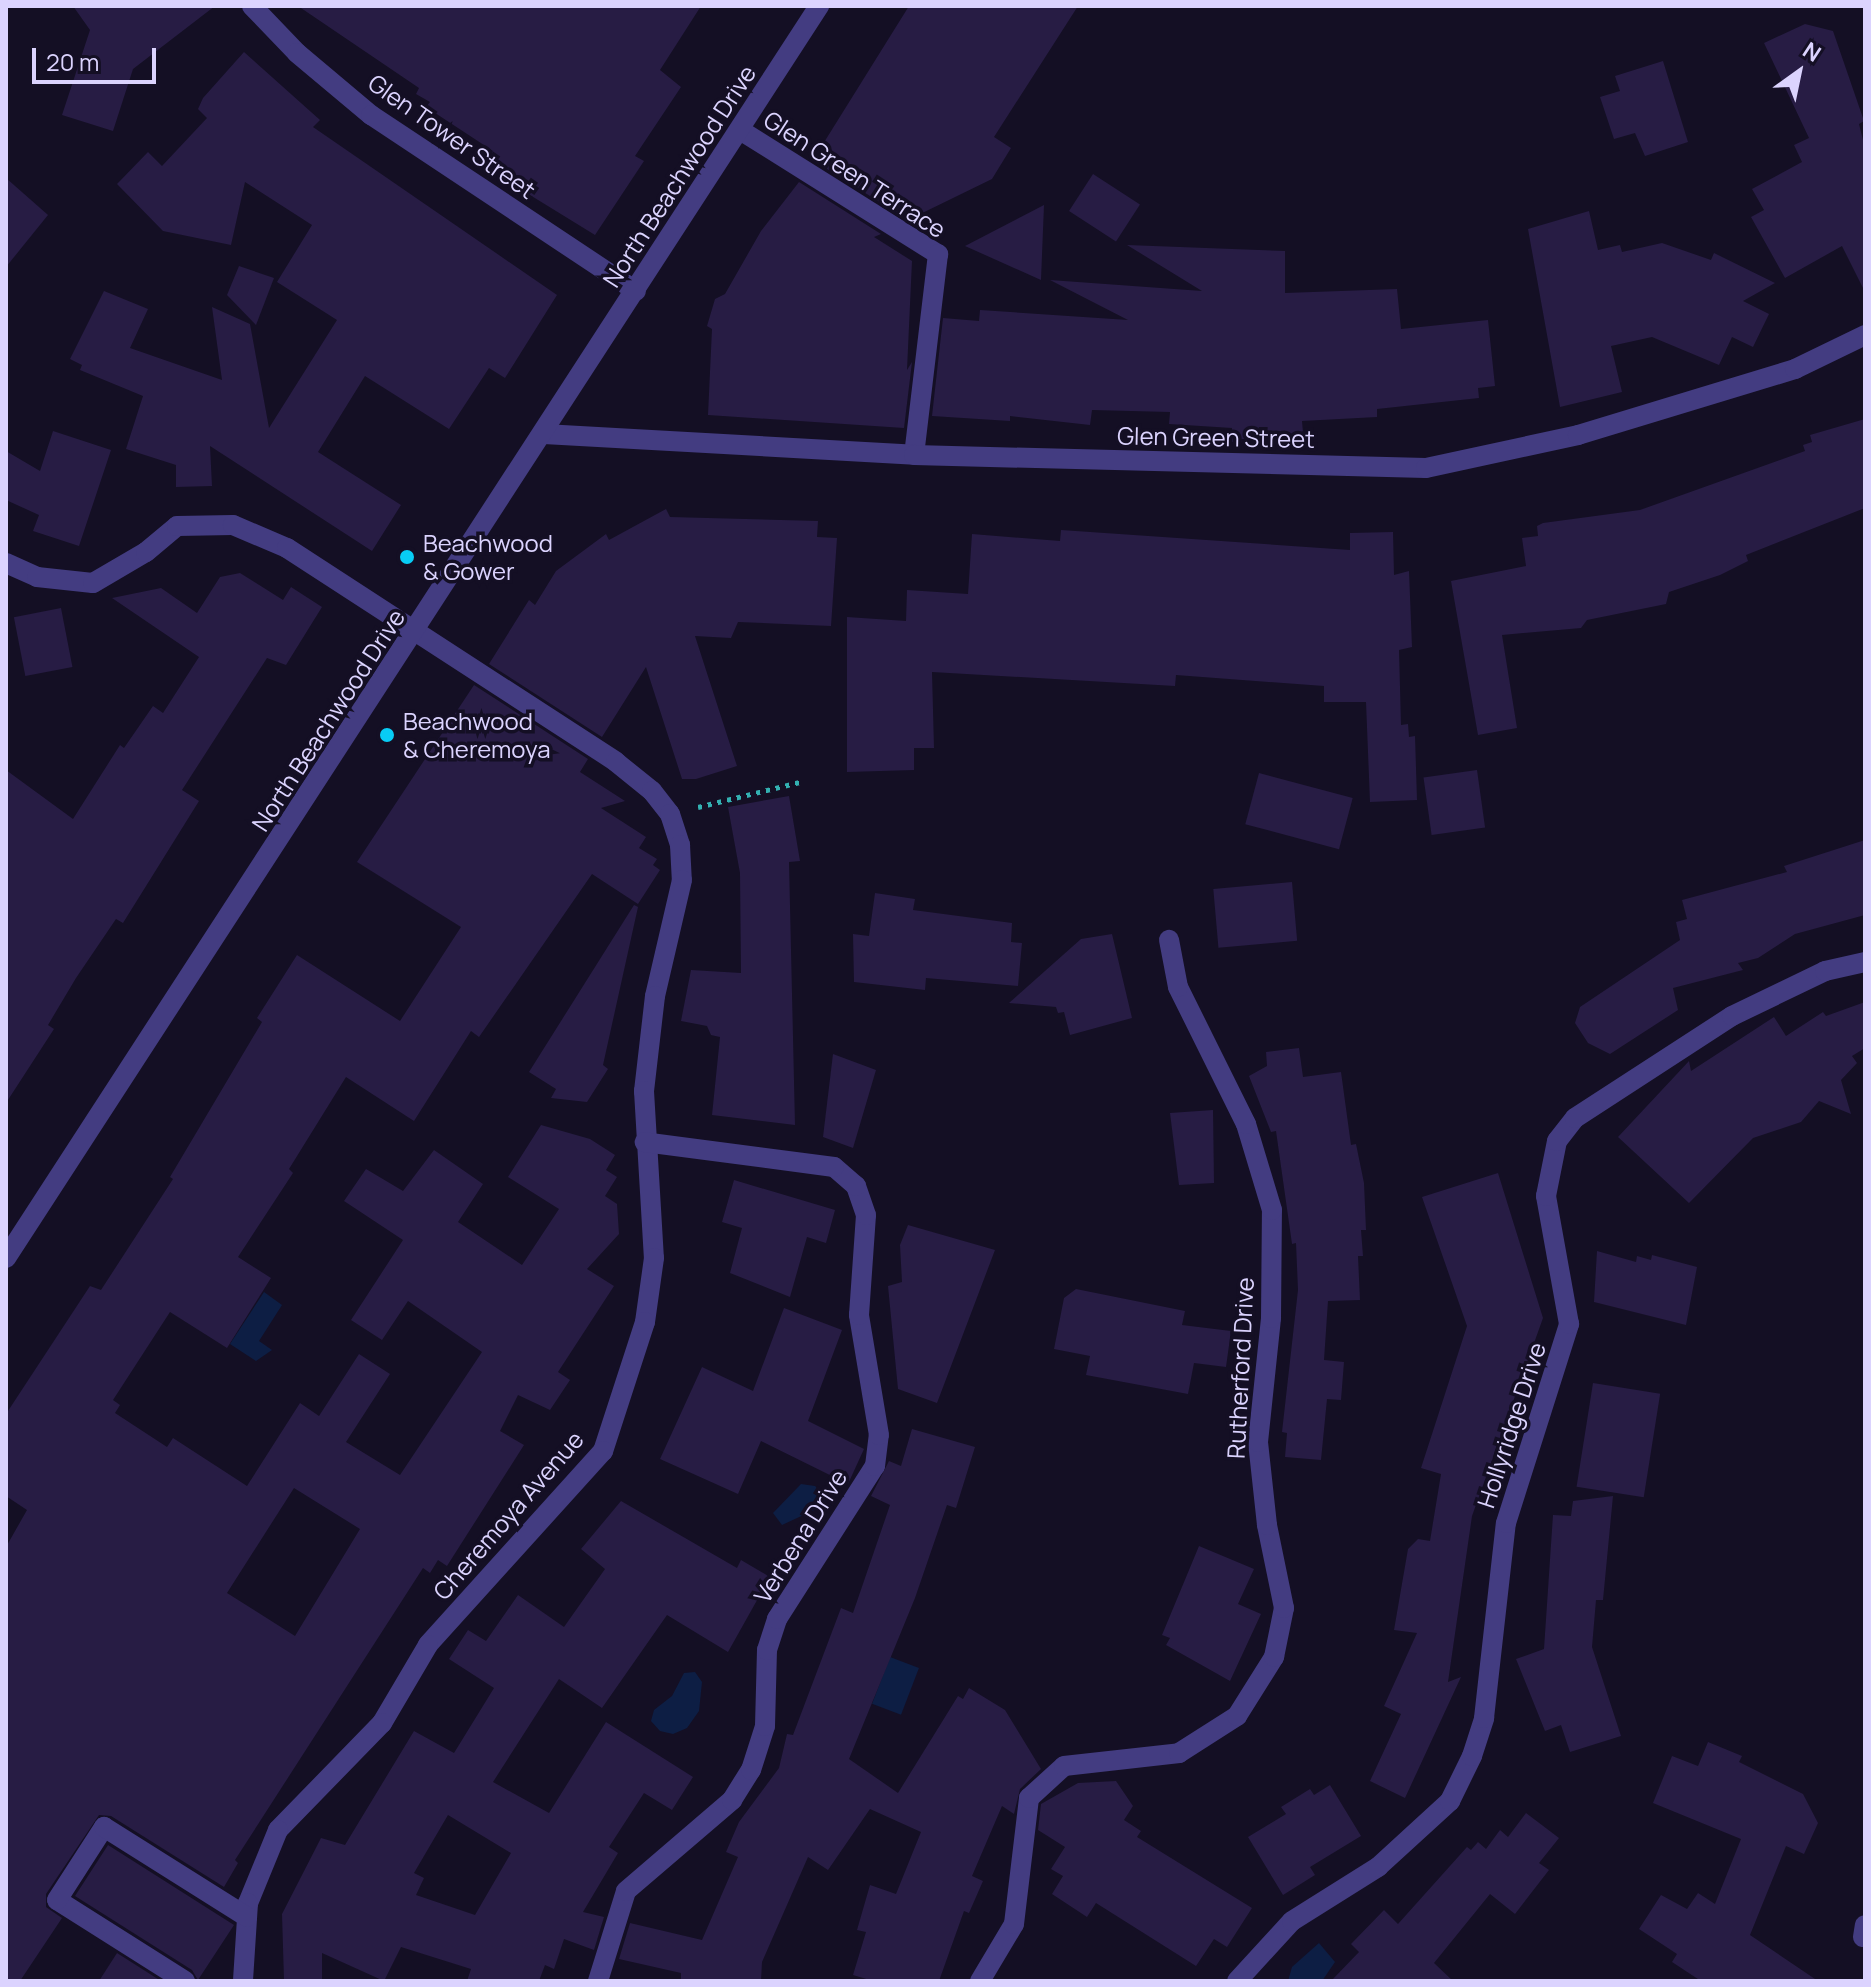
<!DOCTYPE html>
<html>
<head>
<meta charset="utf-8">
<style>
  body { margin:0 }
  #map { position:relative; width:1871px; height:1987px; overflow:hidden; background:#140f24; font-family:Manrope,sans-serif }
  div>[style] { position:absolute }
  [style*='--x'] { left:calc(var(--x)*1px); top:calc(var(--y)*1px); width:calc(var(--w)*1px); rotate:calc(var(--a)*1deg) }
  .water>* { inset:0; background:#0d1e44; transform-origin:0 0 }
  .building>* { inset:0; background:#271c44; transform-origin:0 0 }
  .path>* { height:5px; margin-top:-2.5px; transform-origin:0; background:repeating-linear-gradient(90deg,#33b1b2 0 4px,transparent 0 10px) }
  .minor>* { height:20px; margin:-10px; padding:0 10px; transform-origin:10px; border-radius:10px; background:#433c81 }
  .dots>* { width:22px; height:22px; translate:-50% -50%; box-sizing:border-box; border:4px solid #140f24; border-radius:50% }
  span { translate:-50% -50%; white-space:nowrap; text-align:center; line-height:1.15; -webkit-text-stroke:7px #140f24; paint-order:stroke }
  .street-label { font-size:24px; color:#dbd3fe }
  .poi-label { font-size:24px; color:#dbd3fe }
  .left { translate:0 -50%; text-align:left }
  .frame { position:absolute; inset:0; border:8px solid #dbd3fe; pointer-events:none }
  .north { position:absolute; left:1759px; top:32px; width:80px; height:80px; -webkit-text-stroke:6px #140f24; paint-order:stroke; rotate:33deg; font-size:22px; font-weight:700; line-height:32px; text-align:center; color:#dbd3fe }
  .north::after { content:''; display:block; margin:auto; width:28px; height:36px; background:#dbd3fe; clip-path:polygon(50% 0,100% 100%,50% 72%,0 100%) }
  .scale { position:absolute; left:32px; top:48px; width:124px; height:36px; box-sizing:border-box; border:4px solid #dbd3fe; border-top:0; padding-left:10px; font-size:24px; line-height:28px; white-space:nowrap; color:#dbd3fe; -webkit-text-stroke:6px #140f24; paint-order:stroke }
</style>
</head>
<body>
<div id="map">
  <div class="water">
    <div style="clip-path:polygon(264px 1292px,282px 1305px,259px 1341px,272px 1350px,256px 1361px,230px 1344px)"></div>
    <div style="clip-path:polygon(801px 1484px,815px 1486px,826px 1498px,825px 1505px,782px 1525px,773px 1513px)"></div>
    <div style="left:890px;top:1657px;width:31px;height:50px;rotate:21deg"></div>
    <div style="clip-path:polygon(695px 1672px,702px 1682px,699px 1711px,687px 1728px,673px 1734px,660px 1731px,651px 1721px,654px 1710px,672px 1696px,684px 1673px)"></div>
    <div style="clip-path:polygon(1319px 1943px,1335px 1962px,1322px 1981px,1288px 1981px,1292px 1967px)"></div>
  </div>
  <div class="building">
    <div style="clip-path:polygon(73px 6px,215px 6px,133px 69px,113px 131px,62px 115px,90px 30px)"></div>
    <div style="clip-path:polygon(298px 6px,701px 6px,660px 70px,681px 87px,635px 156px,644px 161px,595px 235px,483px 166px,493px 151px,426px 107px,430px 102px,416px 94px,419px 88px)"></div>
    <div style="clip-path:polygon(909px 6px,1078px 6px,994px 137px,1011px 148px,992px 179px,908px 220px,813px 160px)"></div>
    <div style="clip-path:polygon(1805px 24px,1833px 31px,1864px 121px,1859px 124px,1865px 148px,1865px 292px,1842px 246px,1785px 278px,1751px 217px,1764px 210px,1752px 189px,1802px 162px,1794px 145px,1809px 138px,1764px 43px)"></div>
    <div style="clip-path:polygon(244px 52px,320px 120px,313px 127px,557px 295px,505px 378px,489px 368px,449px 429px,365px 376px,318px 452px,401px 505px,372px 551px,210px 446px,212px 486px,176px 487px,176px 465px,126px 449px,143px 396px,80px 370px,82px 365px,70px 359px,104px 291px,148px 309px,130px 348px,222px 380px,212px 307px,250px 324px,269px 428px,337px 320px,277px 282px,312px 225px,245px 182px,231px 245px,163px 231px,117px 184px,148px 152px,162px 166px,207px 118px,198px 109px,203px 98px)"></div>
    <div style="clip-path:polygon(1663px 61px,1688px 142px,1645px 156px,1635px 133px,1614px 139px,1600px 97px,1620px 91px,1615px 76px)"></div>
    <div style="left:1093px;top:174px;width:56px;height:44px;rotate:33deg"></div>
    <div style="clip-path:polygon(6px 178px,48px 215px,6px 267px)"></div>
    <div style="clip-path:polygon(799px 182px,881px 234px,874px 237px,912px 261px,907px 370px,912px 362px,904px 428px,708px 415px,712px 329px,707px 326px,715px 299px,725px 294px,761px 231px)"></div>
    <div style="clip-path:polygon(1044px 205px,1041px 280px,965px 246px)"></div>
    <div style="clip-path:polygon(1589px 211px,1598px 250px,1620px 245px,1622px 252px,1662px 243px,1711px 260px,1714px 253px,1775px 283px,1743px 301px,1769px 314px,1753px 347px,1732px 337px,1719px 365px,1652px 337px,1611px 346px,1622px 392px,1560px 407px,1528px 229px)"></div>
    <div style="clip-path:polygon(1127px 245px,1285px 251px,1285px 293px,1397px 289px,1401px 329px,1488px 320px,1495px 386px,1478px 388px,1479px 398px,1377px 409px,1377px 417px,1302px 421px,1304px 444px,1232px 442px,1232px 428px,1169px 424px,1170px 412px,1092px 410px,1090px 425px,1010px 416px,1010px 421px,932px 416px,943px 318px,979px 321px,980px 310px,1128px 320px,1050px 280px,1202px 291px)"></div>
    <div style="clip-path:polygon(239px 266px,274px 278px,256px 325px,227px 295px)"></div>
    <div style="clip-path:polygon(1865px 419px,1865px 508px,1746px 555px,1748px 561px,1720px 575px,1669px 592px,1666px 604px,1587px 620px,1581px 628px,1502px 635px,1517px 728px,1478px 735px,1451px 581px,1526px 566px,1522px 538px,1538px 536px,1537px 526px,1543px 523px,1640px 510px,1805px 451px,1803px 445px,1812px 442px,1810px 435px)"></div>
    <div style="clip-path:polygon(53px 431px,111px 450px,79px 546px,33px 531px,39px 515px,6px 500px,6px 451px,40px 471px)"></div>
    <div style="clip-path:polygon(666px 509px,670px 517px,818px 521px,817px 537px,837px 538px,831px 626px,738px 622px,731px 638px,695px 636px,737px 766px,696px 779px,682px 779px,646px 667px,602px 737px,489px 664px,529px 600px,535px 605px,556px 571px,606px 534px,609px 540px)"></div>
    <div style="clip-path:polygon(1061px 530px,1350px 550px,1350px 533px,1393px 532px,1394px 575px,1409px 571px,1412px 647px,1399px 650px,1401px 725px,1408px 724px,1409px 737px,1415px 736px,1417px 800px,1370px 802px,1366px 702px,1324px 702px,1324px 686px,1176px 675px,1175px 686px,932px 672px,934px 748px,914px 748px,914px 770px,847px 772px,847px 617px,906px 621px,907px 590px,968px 594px,972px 534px,1060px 541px)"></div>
    <div style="clip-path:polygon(240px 573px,283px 600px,291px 587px,322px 607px,286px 665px,267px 658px,182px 790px,199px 801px,123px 923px,116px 919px,76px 978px,48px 1025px,54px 1029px,6px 1103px,6px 770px,73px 819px,120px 745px,124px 748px,153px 706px,163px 713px,199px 657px,112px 598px,161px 588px,197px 613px,220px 577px)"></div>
    <div style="left:61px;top:608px;width:60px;height:48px;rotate:79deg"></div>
    <div style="clip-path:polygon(evenodd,474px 685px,588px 759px,580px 772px,625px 801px,601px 808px,646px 837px,639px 848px,657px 859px,653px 865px,660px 870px,638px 904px,592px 874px,479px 1037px,471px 1031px,414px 1121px,346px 1077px,289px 1169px,293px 1173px,238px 1257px,271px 1278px,227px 1348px,170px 1312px,113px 1400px,120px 1405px,115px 1413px,167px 1447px,173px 1438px,247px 1486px,300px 1403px,319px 1416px,359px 1354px,390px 1374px,346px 1442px,400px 1475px,482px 1352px,408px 1301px,382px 1340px,351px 1320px,403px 1240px,344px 1201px,366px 1169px,403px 1191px,434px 1150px,483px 1184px,458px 1222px,522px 1265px,559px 1209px,508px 1177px,541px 1125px,590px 1139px,615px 1155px,606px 1170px,617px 1177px,605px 1196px,617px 1204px,619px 1234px,587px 1269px,614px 1286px,558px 1372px,570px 1380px,550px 1410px,518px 1395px,500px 1431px,524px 1445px,447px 1566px,438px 1560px,430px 1573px,423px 1568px,235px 1860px,238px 1863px,224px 1887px,111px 1816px,99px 1815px,46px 1894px,46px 1907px,62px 1918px,20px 1981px,6px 1981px,6px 1547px,27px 1510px,6px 1496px,6px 1414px,90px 1286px,101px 1290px,173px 1179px,170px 1177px,262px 1022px,257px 1018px,297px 955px,400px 1021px,461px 927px,357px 862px,474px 685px,294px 1488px,360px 1529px,295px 1636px,227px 1593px,294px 1488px)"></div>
    <div style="left:1477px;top:770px;width:58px;height:54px;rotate:82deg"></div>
    <div style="left:1259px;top:773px;width:97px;height:53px;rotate:15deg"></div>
    <div style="clip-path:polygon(789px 796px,800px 861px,789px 862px,795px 1125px,712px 1115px,720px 1037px,711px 1035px,707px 1026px,681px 1021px,691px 970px,741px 973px,740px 873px,728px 807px)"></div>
    <div style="clip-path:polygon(1865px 840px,1865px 915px,1795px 934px,1758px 958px,1738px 963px,1743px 970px,1673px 988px,1678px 1010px,1610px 1054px,1588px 1043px,1575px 1023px,1580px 1007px,1680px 940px,1676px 922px,1687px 919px,1682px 900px,1787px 872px,1784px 866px)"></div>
    <div style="left:1292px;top:882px;width:59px;height:79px;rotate:85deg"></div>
    <div style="clip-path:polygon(875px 893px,915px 899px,913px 910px,1012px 923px,1011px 942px,1022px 943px,1018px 986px,926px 978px,925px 990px,854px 982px,853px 934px,869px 936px)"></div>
    <div style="clip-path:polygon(634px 905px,638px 907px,603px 1065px,608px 1069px,587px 1102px,551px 1098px,556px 1089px,529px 1072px)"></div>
    <div style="clip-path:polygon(1112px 934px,1132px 1018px,1070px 1035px,1064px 1012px,1058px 1013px,1056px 1007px,1009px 1003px,1081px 939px)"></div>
    <div style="clip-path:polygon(1865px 1002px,1865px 1048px,1852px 1056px,1857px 1063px,1841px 1080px,1851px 1114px,1819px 1101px,1801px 1122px,1753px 1138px,1689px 1203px,1618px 1137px,1689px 1061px,1691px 1071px,1774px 1017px,1786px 1036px,1823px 1012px,1826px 1016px)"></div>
    <div style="clip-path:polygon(1299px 1048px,1303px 1077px,1341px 1072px,1351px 1145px,1356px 1144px,1364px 1183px,1366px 1230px,1361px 1230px,1363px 1256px,1358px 1256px,1360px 1300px,1328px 1301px,1324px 1360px,1344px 1362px,1341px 1400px,1327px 1399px,1321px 1460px,1285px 1457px,1287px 1433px,1282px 1432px,1298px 1290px,1296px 1243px,1292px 1244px,1276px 1131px,1271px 1132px,1249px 1076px,1267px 1066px,1266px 1052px)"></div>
    <div style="clip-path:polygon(833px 1054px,876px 1070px,853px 1148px,823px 1137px)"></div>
    <div style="clip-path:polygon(1213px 1110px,1214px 1183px,1179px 1185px,1170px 1113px)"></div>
    <div style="clip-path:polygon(1498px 1173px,1543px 1318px,1472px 1516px,1448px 1682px,1461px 1677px,1405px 1798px,1370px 1781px,1401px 1714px,1384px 1706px,1417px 1633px,1394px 1630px,1408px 1549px,1418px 1539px,1430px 1541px,1441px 1474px,1421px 1468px,1467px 1326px,1422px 1197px)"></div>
    <div style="clip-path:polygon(734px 1180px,835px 1210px,826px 1243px,807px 1237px,790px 1297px,730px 1273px,742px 1228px,722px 1222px)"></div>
    <div style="clip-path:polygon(908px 1225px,995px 1250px,937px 1403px,898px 1389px,888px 1286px,902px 1282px,900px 1245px)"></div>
    <div style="clip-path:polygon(1597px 1251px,1636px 1262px,1637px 1256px,1651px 1260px,1652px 1255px,1697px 1267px,1686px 1325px,1594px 1302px)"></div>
    <div style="clip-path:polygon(1076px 1289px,1185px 1311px,1182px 1325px,1231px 1331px,1226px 1367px,1194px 1363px,1188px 1394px,1086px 1375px,1090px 1356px,1054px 1349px,1064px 1298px)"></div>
    <div style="clip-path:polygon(784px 1308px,842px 1330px,808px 1421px,864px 1449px,848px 1484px,761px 1441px,738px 1494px,660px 1459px,702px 1367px,753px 1391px)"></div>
    <div style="left:1593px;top:1383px;width:68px;height:105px;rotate:9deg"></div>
    <div style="clip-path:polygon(912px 1429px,975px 1447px,956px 1508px,947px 1505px,915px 1598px,849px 1759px,898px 1793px,958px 1696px,963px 1699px,969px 1688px,1005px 1710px,1041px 1769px,1020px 1789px,1014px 1814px,1002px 1806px,972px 1876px,983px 1881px,969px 1913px,964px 1911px,939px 1981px,873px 1981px,853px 1975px,866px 1932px,857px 1930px,870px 1885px,896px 1894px,921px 1832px,870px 1809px,828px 1870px,808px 1857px,762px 1962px,761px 1981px,681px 1981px,681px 1973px,619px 1959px,630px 1923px,702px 1940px,738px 1857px,726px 1852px,739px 1822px,779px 1768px,787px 1734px,793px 1735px,841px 1608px,853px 1613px,890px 1505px,871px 1496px,889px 1461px,901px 1466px)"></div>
    <div style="clip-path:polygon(1613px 1496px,1603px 1600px,1596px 1600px,1592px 1647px,1621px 1736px,1570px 1752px,1561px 1725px,1545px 1731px,1516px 1659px,1544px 1649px,1553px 1515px,1571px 1516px,1573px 1501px)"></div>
    <div style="clip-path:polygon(evenodd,621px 1501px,737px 1568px,741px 1560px,770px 1577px,728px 1652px,667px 1615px,602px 1708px,559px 1679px,493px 1782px,549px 1813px,606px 1722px,693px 1777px,672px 1810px,644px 1793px,609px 1847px,618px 1853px,583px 1912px,604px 1917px,594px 1950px,564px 1939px,554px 1969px,545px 1965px,539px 1981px,467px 1981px,471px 1969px,401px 1947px,384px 1981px,322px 1953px,322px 1979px,284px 1980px,282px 1914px,321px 1838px,345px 1845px,414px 1731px,454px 1753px,494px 1688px,449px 1659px,468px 1630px,486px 1641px,518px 1595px,564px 1627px,605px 1569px,581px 1549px,621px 1501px,448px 1815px,511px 1853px,475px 1915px,416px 1895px,424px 1878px,414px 1873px,448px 1815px)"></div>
    <div style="clip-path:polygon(1199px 1546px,1254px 1569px,1238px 1604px,1261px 1614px,1230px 1681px,1166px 1645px,1170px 1638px,1162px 1635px)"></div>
    <div style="clip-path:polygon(1708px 1742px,1742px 1756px,1739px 1762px,1803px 1794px,1818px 1823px,1804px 1854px,1786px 1846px,1750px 1935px,1818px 1981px,1701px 1981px,1672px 1962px,1677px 1954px,1639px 1929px,1661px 1895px,1687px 1909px,1698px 1893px,1715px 1904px,1741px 1839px,1653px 1803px,1672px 1756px,1698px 1766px)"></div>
    <div style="clip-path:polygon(1116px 1781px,1133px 1806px,1124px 1820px,1141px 1831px,1137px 1837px,1252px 1908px,1227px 1947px,1214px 1939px,1196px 1966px,1096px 1903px,1087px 1917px,1052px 1894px,1063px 1876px,1051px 1869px,1065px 1847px,1038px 1830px,1041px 1804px,1078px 1783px)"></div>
    <div style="clip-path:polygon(1330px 1785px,1361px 1836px,1310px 1867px,1315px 1875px,1283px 1895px,1248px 1837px,1286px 1814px,1281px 1807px,1310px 1789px,1314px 1795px)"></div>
    <div style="clip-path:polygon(1526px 1813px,1559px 1838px,1539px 1863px,1549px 1870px,1515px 1914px,1490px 1894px,1434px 1963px,1453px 1981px,1331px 1981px,1359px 1952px,1351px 1944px,1384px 1910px,1398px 1924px,1467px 1847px,1471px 1850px,1478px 1842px,1486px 1849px,1500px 1830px,1508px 1837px)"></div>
    <div style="clip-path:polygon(108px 1845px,234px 1925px,198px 1980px,192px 1970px,75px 1896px)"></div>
    <div style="clip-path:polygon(117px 1953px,161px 1981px,99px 1981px)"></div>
  </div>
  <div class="path">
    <div style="--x:698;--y:807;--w:109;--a:-13.8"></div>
  </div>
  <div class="minor">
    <div style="--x:252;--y:6;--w:65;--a:46.2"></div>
    <div style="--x:297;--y:53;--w:97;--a:40"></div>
    <div style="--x:371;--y:115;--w:318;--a:33.6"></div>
    <div style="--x:740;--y:130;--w:234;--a:32.1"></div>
    <div style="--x:938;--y:254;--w:202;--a:96.8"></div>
    <div style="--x:544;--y:434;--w:371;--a:3.2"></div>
    <div style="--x:914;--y:455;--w:512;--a:1.45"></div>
    <div style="--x:1426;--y:468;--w:156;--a:-12.2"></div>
    <div style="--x:1578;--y:435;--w:227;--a:-16.9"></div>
    <div style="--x:1795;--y:369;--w:78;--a:-25.9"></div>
    <div style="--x:6;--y:563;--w:34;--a:24"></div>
    <div style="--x:37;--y:577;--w:56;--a:6.1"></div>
    <div style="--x:93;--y:583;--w:61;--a:-30.3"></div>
    <div style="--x:146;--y:552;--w:40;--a:-40"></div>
    <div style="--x:177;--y:526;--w:56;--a:-1"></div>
    <div style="--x:233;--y:525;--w:59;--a:23.1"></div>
    <div style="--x:287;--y:548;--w:392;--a:33"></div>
    <div style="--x:616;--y:762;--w:46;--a:38.9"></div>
    <div style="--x:652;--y:791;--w:29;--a:52"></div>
    <div style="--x:670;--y:814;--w:33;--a:72"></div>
    <div style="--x:680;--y:845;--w:35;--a:87"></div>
    <div style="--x:682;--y:880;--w:119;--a:103.1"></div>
    <div style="--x:655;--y:996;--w:96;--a:96.6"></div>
    <div style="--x:644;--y:1091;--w:167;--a:86.6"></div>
    <div style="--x:654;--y:1258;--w:65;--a:98"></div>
    <div style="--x:645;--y:1322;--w:136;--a:108"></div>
    <div style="--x:603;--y:1451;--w:261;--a:132.1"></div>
    <div style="--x:428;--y:1645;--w:91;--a:120.5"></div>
    <div style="--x:382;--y:1723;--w:149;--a:134.2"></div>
    <div style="--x:278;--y:1830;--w:79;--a:112.3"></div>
    <div style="--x:248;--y:1903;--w:78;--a:93.7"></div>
    <div style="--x:6;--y:1258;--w:1493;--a:-57"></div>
    <div style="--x:1863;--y:1937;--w:12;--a:-81"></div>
    <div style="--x:185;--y:1981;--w:151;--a:-147.7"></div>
    <div style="--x:57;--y:1900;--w:87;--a:-57.2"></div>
    <div style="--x:104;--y:1827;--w:169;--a:32.2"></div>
    <div style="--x:598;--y:1981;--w:94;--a:-72.7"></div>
    <div style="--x:626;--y:1891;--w:140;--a:-40.6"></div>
    <div style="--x:732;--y:1800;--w:36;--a:-58"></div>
    <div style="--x:751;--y:1770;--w:46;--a:-72.3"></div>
    <div style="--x:765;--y:1726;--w:76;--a:-88.5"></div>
    <div style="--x:767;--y:1650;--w:33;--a:-72"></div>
    <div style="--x:777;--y:1619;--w:182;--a:-57.4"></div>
    <div style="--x:875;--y:1466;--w:31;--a:-83"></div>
    <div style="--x:879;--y:1435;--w:122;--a:-99.5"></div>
    <div style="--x:859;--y:1315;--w:100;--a:-86"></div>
    <div style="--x:866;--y:1215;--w:31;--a:-109"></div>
    <div style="--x:856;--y:1186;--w:29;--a:-139"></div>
    <div style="--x:834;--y:1167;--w:191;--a:-172.5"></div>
    <div style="--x:980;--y:1981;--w:66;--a:-59.2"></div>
    <div style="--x:1014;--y:1924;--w:127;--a:-83.2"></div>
    <div style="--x:1029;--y:1798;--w:47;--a:-42.4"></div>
    <div style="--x:1064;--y:1766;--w:116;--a:-6.4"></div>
    <div style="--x:1179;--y:1753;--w:69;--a:-32.5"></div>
    <div style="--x:1237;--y:1716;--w:70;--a:-57.9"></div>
    <div style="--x:1274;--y:1657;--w:50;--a:-78.5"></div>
    <div style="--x:1284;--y:1608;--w:85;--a:-101.6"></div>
    <div style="--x:1267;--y:1525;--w:83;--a:-96.2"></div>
    <div style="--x:1258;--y:1442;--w:125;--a:-84"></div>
    <div style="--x:1271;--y:1318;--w:108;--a:-89.5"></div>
    <div style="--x:1272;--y:1210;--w:90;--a:-106.8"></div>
    <div style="--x:1246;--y:1124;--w:153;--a:-116.4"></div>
    <div style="--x:1178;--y:987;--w:48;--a:-100.8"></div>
    <div style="--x:1237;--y:1981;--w:81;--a:-47.5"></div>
    <div style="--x:1292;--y:1921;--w:102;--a:-32.1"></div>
    <div style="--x:1378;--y:1867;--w:98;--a:-42.5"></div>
    <div style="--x:1450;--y:1801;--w:50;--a:-63.9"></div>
    <div style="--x:1472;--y:1756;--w:40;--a:-72"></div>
    <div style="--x:1484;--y:1718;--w:196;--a:-83.6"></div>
    <div style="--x:1506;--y:1523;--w:209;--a:-72.4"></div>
    <div style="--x:1569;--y:1324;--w:130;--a:-100.2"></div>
    <div style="--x:1546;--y:1196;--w:56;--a:-78.7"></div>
    <div style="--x:1557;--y:1141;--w:29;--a:-52"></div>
    <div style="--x:1575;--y:1118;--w:187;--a:-33"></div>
    <div style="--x:1732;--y:1016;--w:103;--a:-25.8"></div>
    <div style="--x:1825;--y:971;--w:41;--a:-12.7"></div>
  </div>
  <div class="dots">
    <div style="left:407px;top:557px;background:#08ccf5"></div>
    <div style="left:387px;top:735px;background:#08ccf5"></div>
  </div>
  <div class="street-label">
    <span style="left:452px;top:136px;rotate:35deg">Glen Tower Street</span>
    <span style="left:855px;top:174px;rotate:33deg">Glen Green Terrace</span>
    <span style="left:679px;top:176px;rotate:-57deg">North Beachwood Drive</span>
    <span style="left:1216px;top:437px;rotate:1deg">Glen Green Street</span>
    <span style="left:328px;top:720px;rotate:-57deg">North Beachwood Drive</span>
    <span style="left:1240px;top:1368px;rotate:-87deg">Rutherford Drive</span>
    <span style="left:1511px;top:1425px;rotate:-72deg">Hollyridge Drive</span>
    <span style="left:508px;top:1515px;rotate:-49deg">Cheremoya Avenue</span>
    <span style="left:800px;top:1536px;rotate:-58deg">Verbena Drive</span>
  </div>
  <div class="poi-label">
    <span class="left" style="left:423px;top:557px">Beachwood<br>&amp; Gower</span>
    <span class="left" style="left:403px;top:735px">Beachwood<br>&amp; Cheremoya</span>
  </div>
  <div class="frame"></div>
  <div class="north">N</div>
  <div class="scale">20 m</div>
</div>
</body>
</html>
